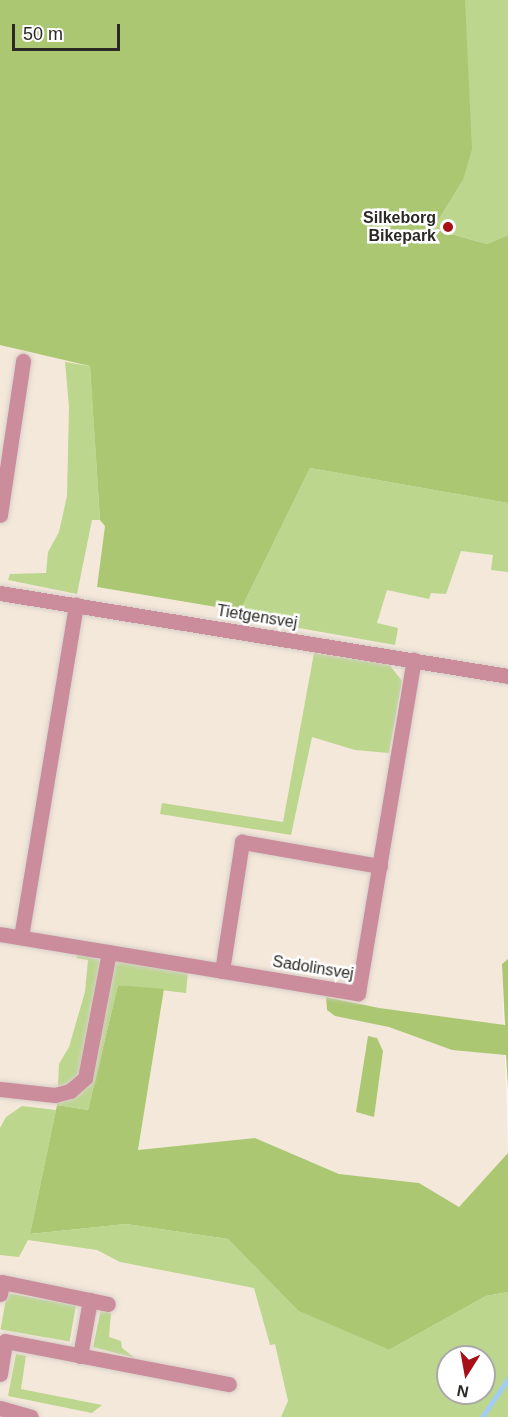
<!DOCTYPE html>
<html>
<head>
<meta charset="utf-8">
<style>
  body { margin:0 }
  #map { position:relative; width:508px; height:1417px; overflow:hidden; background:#fbf4ec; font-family:Arial,sans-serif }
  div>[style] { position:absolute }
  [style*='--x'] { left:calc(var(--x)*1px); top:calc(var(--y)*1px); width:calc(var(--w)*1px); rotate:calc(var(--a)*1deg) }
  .built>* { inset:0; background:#f4e8da }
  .green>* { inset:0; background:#bcd68e; transform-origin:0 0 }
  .forest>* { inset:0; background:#abc772 }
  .stream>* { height:4.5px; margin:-2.25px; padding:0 2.25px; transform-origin:2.25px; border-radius:2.25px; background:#a2cdf2 }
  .roads { filter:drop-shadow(0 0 2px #d6cfc8) drop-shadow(0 0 2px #d6cfc8) }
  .minor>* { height:15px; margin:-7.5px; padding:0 7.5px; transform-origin:7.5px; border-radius:7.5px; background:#cb8c9c }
  .dots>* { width:16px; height:16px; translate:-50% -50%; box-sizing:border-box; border:3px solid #fff; border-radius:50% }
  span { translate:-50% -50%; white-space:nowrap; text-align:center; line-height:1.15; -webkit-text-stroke:5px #fff; paint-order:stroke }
  .poi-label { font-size:16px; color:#2b2926; font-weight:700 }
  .right { translate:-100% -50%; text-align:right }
  .street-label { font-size:16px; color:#2b2926 }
  .north { position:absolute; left:436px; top:1345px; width:60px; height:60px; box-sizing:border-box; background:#fff; border:2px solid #aaa9a8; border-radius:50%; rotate:191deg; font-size:16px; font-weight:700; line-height:24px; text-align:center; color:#2b2926 }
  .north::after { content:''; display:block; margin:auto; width:21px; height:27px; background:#a61016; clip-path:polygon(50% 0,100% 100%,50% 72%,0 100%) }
  .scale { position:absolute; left:12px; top:24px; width:108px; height:27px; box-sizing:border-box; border:3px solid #2b2926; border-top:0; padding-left:8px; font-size:18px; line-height:21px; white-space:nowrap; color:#2b2926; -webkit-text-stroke:4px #fff; paint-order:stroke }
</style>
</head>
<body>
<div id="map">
  <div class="built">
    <div style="clip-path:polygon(0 238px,119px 420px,97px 587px,240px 611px,310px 468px,508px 503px,508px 959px,502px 964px,508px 1153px,459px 1207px,419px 1183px,339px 1174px,255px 1138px,138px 1151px,164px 989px,118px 985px,57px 1106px,30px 1234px,228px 1239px,330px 1417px,0 1417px)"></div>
  </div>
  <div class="green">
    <div style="clip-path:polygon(465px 0,508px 0,508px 235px,487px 244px,433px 229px,463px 180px)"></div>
    <div style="clip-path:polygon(65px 362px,90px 366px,100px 520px,92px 520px,77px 594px,8px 580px,10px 574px,46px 573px,48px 552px,59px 532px,67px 496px,69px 407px)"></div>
    <div style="clip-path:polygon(310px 468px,508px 503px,508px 572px,491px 570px,493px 555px,461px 551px,446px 594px,431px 593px,429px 599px,387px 590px,377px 623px,398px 628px,395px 645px,248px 619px,240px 611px)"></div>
    <div style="clip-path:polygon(314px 653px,388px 663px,402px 681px,389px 753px,355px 750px,312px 737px,291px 835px,160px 814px,162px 803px,283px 822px)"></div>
    <div style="clip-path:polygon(79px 952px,99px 960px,102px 968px,81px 1072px,67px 1084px,58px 1086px,59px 1064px,69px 1047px,85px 992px,88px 960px,76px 958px)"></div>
    <div style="clip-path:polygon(118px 959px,188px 971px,186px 993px,118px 985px,88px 1110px,57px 1105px,55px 1100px,78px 1091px,113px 962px)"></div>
    <div style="clip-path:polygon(evenodd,22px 1106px,56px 1110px,30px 1234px,126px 1224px,228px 1239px,300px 1311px,389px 1350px,486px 1296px,508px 1292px,508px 1417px,281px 1417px,288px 1401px,275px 1344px,270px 1345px,254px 1288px,120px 1262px,97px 1250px,28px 1240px,19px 1257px,0 1255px,0 1128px,6px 1117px,22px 1106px,448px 1357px,484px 1357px,484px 1393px,448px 1393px,448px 1357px)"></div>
    <div style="left:7px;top:1293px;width:70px;height:37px;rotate:10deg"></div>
    <div style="clip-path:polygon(101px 1309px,111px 1313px,109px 1337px,121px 1341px,122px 1348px,135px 1358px,93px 1347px)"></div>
    <div style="clip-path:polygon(16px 1354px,26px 1356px,21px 1389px,102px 1405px,92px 1413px,8px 1396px)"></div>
  </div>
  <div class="forest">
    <div style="clip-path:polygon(0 0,465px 0,472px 149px,463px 180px,433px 229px,487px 244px,508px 235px,508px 503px,310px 468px,240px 611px,97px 587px,105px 526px,100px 520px,90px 366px,0 345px)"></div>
    <div style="clip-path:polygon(508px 959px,508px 1089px,506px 1055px,452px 1050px,389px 1027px,335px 1016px,327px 1010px,326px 997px,379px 1008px,505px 1025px,502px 964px)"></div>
    <div style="clip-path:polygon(118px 985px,164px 989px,138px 1150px,255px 1138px,339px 1174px,419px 1183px,459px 1207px,508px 1153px,508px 1292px,486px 1296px,389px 1350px,299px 1311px,228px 1239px,126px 1224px,30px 1234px,57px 1105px,88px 1110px)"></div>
    <div style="clip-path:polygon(368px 1036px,377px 1038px,383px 1051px,374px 1117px,356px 1112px)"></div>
  </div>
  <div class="stream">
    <div style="--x:482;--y:1417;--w:46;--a:-55.6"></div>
  </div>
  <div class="roads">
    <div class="minor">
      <div style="--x:0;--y:515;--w:156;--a:-81.5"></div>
      <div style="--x:0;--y:593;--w:515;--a:9.28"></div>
      <div style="--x:0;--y:934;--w:363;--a:9.4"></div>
      <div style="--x:358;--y:993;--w:338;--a:-80.5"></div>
      <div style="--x:21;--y:937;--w:337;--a:-80.6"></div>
      <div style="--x:222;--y:971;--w:131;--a:-81.2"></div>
      <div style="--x:242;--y:842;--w:140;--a:9.9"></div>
      <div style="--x:0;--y:1089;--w:55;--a:6.2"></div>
      <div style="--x:55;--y:1095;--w:16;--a:-15"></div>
      <div style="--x:70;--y:1091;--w:20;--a:-41"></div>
      <div style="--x:85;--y:1078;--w:128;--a:-79.2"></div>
      <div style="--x:0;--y:1294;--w:12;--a:-81"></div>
      <div style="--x:2;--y:1282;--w:108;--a:11.7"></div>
      <div style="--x:80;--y:1356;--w:57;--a:-79.9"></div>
      <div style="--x:0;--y:1374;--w:33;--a:-81"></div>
      <div style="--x:5;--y:1341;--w:228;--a:10.9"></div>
      <div style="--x:0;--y:1408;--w:32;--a:16"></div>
    </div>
  </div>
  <div class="dots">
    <div style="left:448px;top:227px;background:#a61016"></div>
  </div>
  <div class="poi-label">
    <span class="right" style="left:436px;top:227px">Silkeborg<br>Bikepark</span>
  </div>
  <div class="street-label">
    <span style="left:257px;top:617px;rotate:9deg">Tietgensvej</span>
    <span style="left:313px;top:968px;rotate:9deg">Sadolinsvej</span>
  </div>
  <div class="north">N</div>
  <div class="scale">50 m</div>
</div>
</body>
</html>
